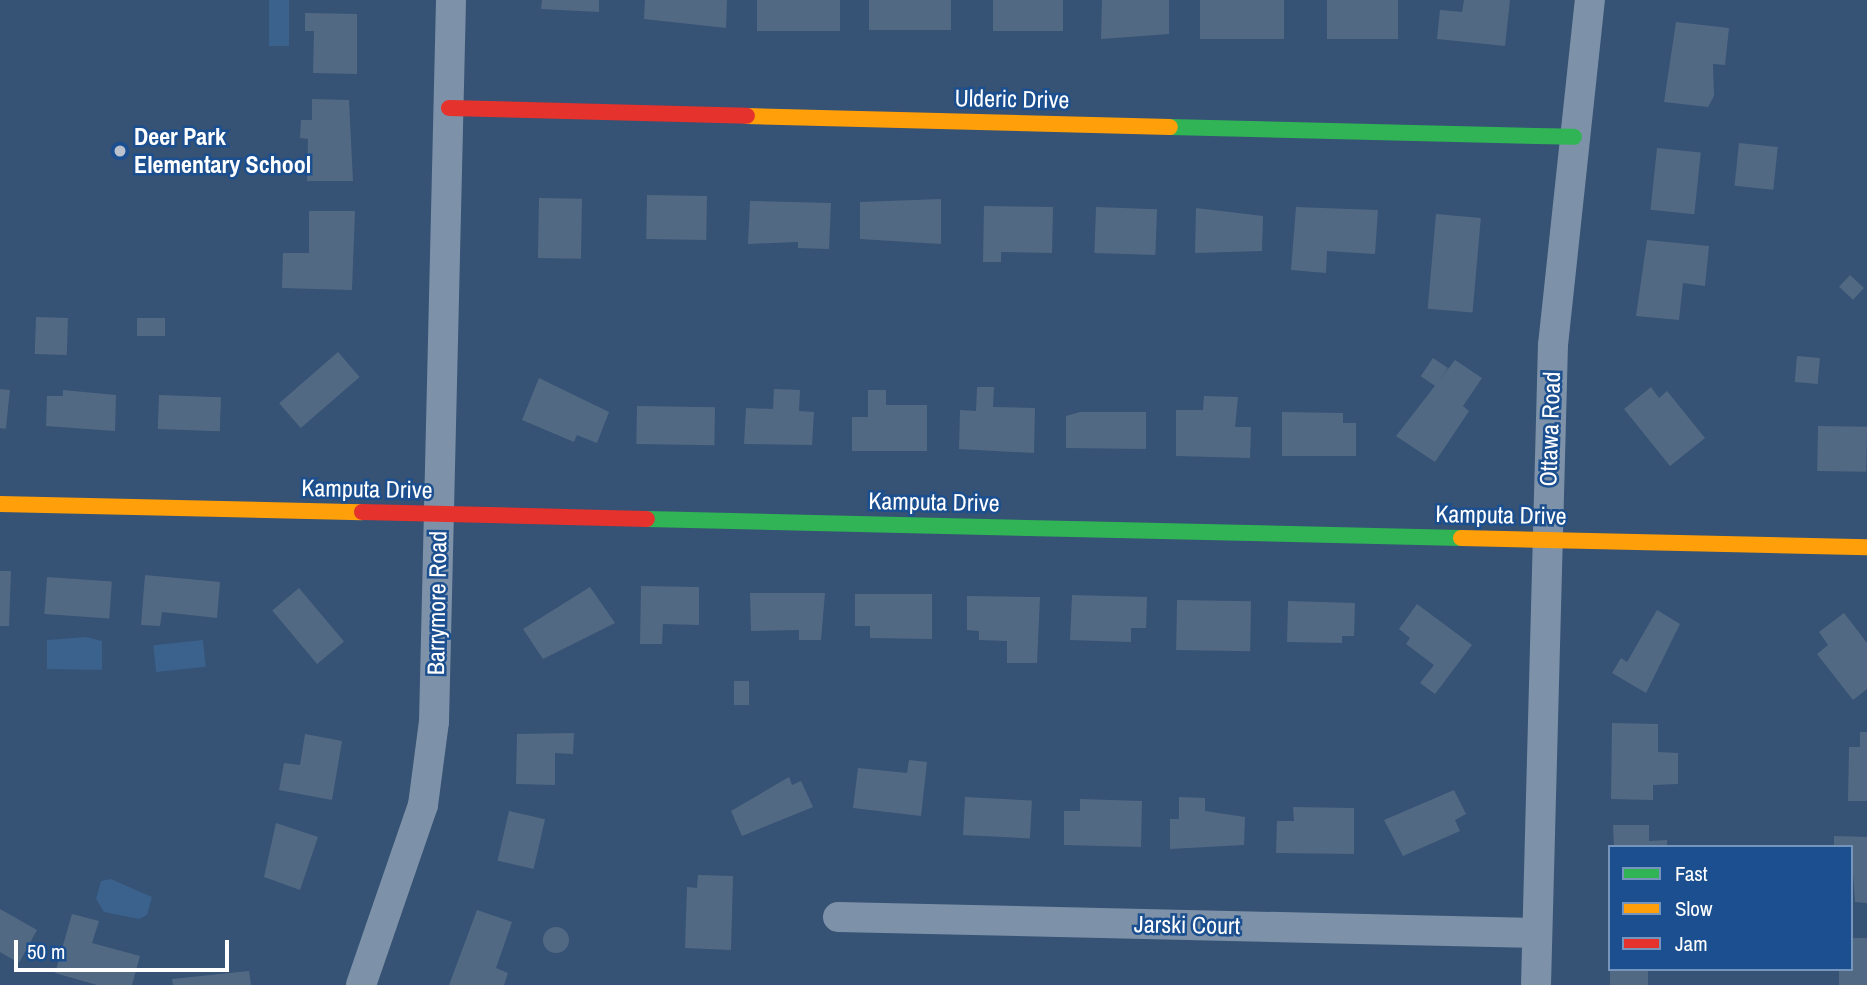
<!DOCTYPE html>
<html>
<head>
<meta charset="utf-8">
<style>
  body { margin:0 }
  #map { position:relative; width:1867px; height:985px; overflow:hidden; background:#365274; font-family:"Archivo Narrow",sans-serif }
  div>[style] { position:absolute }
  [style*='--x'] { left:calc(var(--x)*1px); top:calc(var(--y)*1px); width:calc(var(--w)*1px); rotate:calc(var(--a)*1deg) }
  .water>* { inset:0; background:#3b618d; transform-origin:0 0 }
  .building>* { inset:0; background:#526984; transform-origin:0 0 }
  .round { border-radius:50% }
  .street>* { height:30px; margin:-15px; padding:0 15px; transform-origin:15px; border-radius:15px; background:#7d92a8 }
  .fast>* { height:16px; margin:-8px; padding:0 8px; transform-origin:8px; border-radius:8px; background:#30b455 }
  .slow>* { height:16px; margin:-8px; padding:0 8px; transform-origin:8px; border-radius:8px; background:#ff9f0a }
  .jam>* { height:16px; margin:-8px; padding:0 8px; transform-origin:8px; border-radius:8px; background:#e5322d }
  .dots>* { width:19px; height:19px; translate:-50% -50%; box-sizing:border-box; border:4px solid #1b4f8f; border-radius:50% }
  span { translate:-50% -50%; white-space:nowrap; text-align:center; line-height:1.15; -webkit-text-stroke:5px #1b4f8f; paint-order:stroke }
  .street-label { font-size:24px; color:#fff }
  .poi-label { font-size:24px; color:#fff; font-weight:700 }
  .left { translate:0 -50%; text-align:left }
  .legend { position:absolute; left:1608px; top:845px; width:245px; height:126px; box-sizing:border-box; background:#1b4f8f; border:2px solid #7695bc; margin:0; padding:9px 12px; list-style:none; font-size:21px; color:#fff }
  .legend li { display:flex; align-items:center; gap:14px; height:35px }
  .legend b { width:35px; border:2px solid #7695bc }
  .scale { position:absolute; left:14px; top:940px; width:215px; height:32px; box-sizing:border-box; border:4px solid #fff; border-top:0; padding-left:9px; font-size:21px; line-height:24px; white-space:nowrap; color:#fff; -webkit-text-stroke:5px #1b4f8f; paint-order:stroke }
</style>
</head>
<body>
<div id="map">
  <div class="water">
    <div style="left:269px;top:0;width:20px;height:46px"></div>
    <div style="clip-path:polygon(86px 637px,102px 641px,102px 670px,47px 669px,47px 640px)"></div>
    <div style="left:203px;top:640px;width:27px;height:50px;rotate:84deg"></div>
    <div style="clip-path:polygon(111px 879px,152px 897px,147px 915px,139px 919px,104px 912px,96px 899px,101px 881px)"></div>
  </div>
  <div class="building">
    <div style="clip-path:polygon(542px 0,599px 0,599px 12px,541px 9px)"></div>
    <div style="clip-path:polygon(645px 0,727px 0,726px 28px,644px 19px)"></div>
    <div style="left:757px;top:0;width:83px;height:31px"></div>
    <div style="left:869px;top:0;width:82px;height:30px"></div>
    <div style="left:993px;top:0;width:70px;height:31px"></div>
    <div style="clip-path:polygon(1102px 0,1169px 0,1169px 34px,1101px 39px)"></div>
    <div style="left:1200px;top:0;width:84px;height:39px"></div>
    <div style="left:1327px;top:0;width:71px;height:39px"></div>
    <div style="clip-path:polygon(1464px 0,1510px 0,1505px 46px,1437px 39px,1440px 10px,1462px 12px)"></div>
    <div style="clip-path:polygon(305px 13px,357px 14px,357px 74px,313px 73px,314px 31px,305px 31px)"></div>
    <div style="clip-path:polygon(1676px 22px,1729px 28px,1725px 65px,1713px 64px,1714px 96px,1708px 107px,1664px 102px)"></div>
    <div style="clip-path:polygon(312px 99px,349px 100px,353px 181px,307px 181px,308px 139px,300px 138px,301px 120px,312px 120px)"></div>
    <div style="left:1739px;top:143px;width:39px;height:43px;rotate:6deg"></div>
    <div style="left:1657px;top:148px;width:44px;height:62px;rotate:6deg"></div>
    <div style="left:647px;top:195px;width:60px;height:44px;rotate:1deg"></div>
    <div style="left:539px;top:198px;width:43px;height:60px;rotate:1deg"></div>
    <div style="clip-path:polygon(941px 199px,941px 244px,860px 239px,860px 202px)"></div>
    <div style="clip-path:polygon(750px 201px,831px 203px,829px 249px,798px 248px,798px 242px,748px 244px)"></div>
    <div style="clip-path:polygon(984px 206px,1053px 207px,1052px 253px,1001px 252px,1001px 262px,983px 262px)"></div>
    <div style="left:1096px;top:207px;width:61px;height:46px;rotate:2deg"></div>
    <div style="clip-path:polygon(1296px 207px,1378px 210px,1375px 254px,1327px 251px,1326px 273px,1291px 270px)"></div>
    <div style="clip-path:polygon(1196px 208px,1263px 216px,1262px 251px,1195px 253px)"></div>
    <div style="clip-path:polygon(309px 211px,355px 211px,352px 290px,282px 288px,283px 253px,309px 253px)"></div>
    <div style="left:1436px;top:214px;width:45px;height:95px;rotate:5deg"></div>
    <div style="clip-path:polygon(1647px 240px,1709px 246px,1705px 286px,1683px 283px,1679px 320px,1636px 316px)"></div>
    <div style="left:1850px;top:275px;width:19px;height:16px;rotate:43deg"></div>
    <div style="left:36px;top:317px;width:32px;height:37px;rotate:2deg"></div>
    <div style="left:165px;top:318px;width:18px;height:28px;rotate:90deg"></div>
    <div style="left:338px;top:352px;width:33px;height:78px;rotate:49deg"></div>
    <div style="left:1797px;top:356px;width:23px;height:26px;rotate:5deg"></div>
    <div style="left:1433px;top:358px;width:18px;height:22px;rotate:34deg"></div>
    <div style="clip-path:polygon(1455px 360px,1482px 378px,1463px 406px,1469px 411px,1435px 462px,1396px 436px)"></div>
    <div style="clip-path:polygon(539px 378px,609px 412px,597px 443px,577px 435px,574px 442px,522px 420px)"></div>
    <div style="clip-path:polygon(977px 387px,994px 387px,993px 407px,1035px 408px,1034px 453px,959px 449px,960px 410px,976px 411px)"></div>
    <div style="clip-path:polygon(1651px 387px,1659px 398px,1667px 391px,1705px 438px,1670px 466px,1624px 409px)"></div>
    <div style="left:0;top:389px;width:10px;height:39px;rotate:6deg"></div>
    <div style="clip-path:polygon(774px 389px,800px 390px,799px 411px,814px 412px,812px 445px,744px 444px,746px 408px,773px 409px)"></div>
    <div style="clip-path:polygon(63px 390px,116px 395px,115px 431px,46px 426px,47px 396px,63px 396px)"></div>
    <div style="clip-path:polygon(868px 390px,886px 390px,886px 405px,927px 405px,927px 451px,852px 451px,852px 417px,868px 417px)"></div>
    <div style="left:159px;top:395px;width:62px;height:34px;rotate:2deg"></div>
    <div style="clip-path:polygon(1204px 396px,1238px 397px,1235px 427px,1251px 427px,1250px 458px,1176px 456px,1176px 410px,1203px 410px)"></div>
    <div style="left:637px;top:406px;width:78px;height:38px;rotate:1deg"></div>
    <div style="clip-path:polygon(1080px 412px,1146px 412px,1146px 449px,1066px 448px,1066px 416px)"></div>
    <div style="clip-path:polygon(1282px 412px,1343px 413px,1343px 423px,1356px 423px,1356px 456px,1282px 456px)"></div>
    <div style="left:1818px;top:426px;width:49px;height:45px;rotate:1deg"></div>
    <div style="clip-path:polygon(0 571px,11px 571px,9px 626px,0 626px)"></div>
    <div style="clip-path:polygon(145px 575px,220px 582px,217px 618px,162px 612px,160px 626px,141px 625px)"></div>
    <div style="left:47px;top:577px;width:65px;height:37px;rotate:4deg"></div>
    <div style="clip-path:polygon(641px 586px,699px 587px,699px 625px,663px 624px,662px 644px,640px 644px)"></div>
    <div style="clip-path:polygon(590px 587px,615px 623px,543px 659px,523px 629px)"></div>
    <div style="left:299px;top:588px;width:70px;height:35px;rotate:50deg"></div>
    <div style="clip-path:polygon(750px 593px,825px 593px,821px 640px,799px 640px,799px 630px,751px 631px)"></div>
    <div style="clip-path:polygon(855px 594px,932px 594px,932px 639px,870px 638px,870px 626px,855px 626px)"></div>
    <div style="clip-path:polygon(1072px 595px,1147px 597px,1146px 628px,1131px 628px,1131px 642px,1070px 640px)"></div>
    <div style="clip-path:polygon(967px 596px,1040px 597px,1037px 663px,1007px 663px,1007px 641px,979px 640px,979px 631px,967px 630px)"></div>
    <div style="left:1177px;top:600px;width:74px;height:50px;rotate:1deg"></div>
    <div style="clip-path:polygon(1288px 601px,1355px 603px,1354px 636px,1342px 636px,1342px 643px,1287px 642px)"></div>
    <div style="clip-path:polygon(1417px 604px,1472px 645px,1435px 694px,1420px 683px,1434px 665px,1406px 644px,1410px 638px,1399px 629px)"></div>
    <div style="clip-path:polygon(1657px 610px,1680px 624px,1646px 693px,1612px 673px,1621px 658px,1627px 662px)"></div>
    <div style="clip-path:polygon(1844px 613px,1867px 643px,1867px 689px,1853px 700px,1817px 654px,1828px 645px,1819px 632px)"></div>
    <div style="left:734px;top:681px;width:15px;height:24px"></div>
    <div style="clip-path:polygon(1612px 723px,1658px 724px,1658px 752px,1678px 753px,1678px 784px,1653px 785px,1653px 800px,1611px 799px)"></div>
    <div style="clip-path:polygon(1860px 732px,1867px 732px,1867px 801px,1848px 801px,1849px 747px,1860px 747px)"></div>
    <div style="clip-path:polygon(574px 733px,573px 754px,555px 753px,555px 785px,516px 784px,517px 734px)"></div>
    <div style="clip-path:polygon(305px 734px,342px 741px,332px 800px,279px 790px,284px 763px,300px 765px)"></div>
    <div style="clip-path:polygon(909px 760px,927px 762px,921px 816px,853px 808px,858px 768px,907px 773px)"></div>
    <div style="clip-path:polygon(789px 777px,792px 785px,801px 781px,813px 807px,742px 836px,731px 811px)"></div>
    <div style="clip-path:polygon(1454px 790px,1466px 814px,1455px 820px,1460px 831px,1403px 856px,1384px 820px)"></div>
    <div style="left:965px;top:797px;width:67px;height:38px;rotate:3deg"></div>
    <div style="clip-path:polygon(1179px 797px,1205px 798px,1205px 811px,1245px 817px,1244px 845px,1170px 849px,1170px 819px,1179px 819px)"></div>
    <div style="clip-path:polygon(1080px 799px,1142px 801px,1141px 847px,1064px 845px,1064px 811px,1080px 811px)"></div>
    <div style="clip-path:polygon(1293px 807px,1354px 808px,1354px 854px,1276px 853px,1277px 821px,1294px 821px)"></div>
    <div style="left:509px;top:811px;width:37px;height:51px;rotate:13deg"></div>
    <div style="clip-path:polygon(276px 823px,318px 837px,300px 890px,264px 877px)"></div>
    <div style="clip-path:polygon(1613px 825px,1649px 825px,1649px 841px,1667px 840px,1667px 847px,1614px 847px)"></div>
    <div style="clip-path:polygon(1834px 836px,1867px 837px,1867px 903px,1855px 902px,1851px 847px,1834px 847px)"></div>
    <div style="clip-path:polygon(698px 875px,733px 876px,731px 950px,685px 948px,687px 887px,697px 888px)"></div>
    <div style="clip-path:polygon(0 909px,37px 930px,19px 963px,0 952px)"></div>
    <div style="clip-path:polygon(477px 910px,512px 922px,496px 968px,508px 973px,504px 985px,449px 985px)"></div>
    <div style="clip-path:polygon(72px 914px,99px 921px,92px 943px,140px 956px,132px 985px,97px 985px,55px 973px)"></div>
    <div class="round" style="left:543px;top:927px;width:26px;height:26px"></div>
    <div style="clip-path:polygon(1851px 938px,1867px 938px,1867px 985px,1839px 985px,1839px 969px,1851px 969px)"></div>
    <div style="left:1610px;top:969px;width:38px;height:16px"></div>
    <div style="clip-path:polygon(249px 971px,251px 985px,173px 985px,172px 979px)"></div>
  </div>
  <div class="street">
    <div style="--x:838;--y:917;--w:699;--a:1.31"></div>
    <div style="--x:361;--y:985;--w:190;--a:-71"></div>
    <div style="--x:423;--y:805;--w:84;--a:-82.5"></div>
    <div style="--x:434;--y:722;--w:722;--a:-88.65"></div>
    <div style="--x:1536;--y:985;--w:640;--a:-88.48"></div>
    <div style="--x:1553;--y:345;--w:347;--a:-83.9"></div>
  </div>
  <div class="fast">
    <div style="--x:1170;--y:127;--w:404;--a:1.4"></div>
    <div style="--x:647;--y:519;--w:814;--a:1.34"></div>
  </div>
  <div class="slow">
    <div style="--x:747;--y:116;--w:423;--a:1.5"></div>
    <div style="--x:0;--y:504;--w:362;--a:1.3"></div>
    <div style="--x:1461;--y:538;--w:406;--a:1.3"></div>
  </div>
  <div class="jam">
    <div style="--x:449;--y:108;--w:298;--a:1.5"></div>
    <div style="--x:362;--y:512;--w:285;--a:1.4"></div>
  </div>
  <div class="dots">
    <div style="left:120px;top:151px;background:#b9c2ce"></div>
  </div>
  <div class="street-label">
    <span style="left:1012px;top:99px;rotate:1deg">Ulderic Drive</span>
    <span style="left:1550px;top:429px;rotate:-88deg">Ottawa Road</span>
    <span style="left:367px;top:489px;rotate:1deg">Kamputa Drive</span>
    <span style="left:934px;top:502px;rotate:1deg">Kamputa Drive</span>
    <span style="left:1501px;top:515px;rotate:1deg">Kamputa Drive</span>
    <span style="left:437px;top:603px;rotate:-89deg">Barrymore Road</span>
    <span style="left:1187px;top:925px;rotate:1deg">Jarski Court</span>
  </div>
  <div class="poi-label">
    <span class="left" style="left:134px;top:151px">Deer Park<br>Elementary School</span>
  </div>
  <ul class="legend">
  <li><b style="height:9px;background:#30b455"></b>Fast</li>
  <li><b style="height:9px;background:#ff9f0a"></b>Slow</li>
  <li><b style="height:9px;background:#e5322d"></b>Jam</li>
  </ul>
  <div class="scale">50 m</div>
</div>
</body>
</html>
